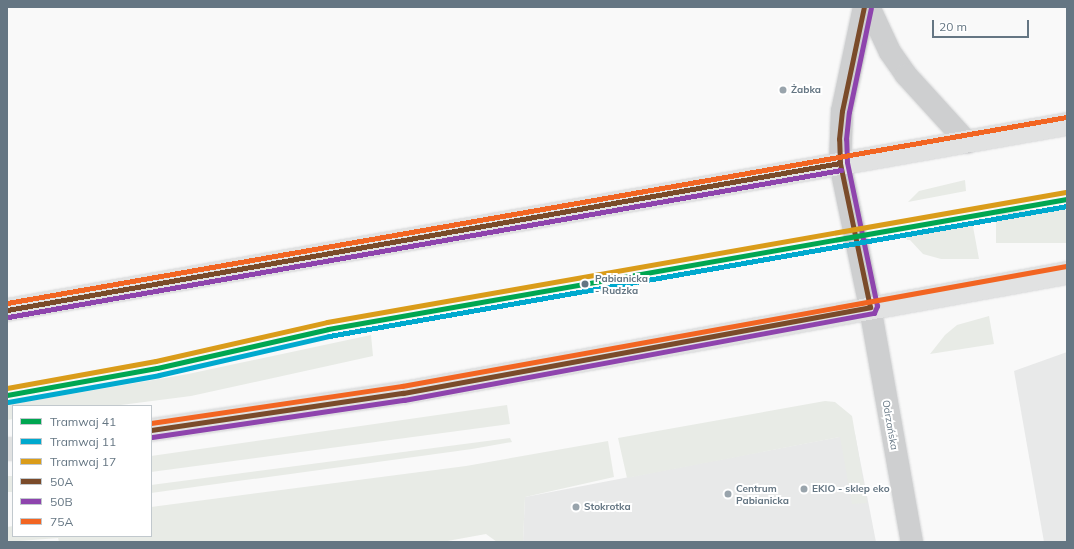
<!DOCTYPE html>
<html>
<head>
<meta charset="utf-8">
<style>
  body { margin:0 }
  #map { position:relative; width:1074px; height:549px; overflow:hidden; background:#f9f9f9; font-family:Mulish,sans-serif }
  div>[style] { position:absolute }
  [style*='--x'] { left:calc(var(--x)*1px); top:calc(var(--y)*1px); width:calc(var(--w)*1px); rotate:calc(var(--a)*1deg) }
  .built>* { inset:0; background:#e8e9e9 }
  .green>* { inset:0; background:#e8ebe6; transform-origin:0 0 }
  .roads { filter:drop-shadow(0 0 1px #d5d6d7) drop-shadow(0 0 1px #d5d6d7) }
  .minor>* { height:22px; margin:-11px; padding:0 11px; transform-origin:11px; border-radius:11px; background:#cecfd0 }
  .major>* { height:22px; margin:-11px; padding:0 11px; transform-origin:11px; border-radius:11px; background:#e1e2e2 }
  .bus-1>* { height:5px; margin:-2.5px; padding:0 2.5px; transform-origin:2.5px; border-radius:2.5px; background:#7a4b2a }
  .bus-2>* { height:5px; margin:-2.5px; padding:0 2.5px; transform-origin:2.5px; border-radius:2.5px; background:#8e44ad }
  .bus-3>* { height:5px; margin:-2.5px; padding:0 2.5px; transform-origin:2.5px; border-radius:2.5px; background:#f26522 }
  .tram-1>* { height:5px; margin:-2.5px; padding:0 2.5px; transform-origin:2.5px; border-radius:2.5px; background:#00a651 }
  .tram-2>* { height:5px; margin:-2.5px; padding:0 2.5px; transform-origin:2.5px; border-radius:2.5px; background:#00a9ce }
  .tram-3>* { height:5px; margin:-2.5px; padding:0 2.5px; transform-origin:2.5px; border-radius:2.5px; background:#da9c1a }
  .dots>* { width:11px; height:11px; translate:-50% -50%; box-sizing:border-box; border:2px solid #fff; border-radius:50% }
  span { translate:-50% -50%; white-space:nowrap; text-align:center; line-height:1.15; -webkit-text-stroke:4px #fff; paint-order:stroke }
  .poi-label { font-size:10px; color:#657683; font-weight:700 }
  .left { translate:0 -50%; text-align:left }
  .stop-label { font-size:10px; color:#657683; font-weight:700 }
  .street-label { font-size:10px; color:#657683 }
  .frame { position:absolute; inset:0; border:8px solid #657683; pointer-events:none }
  .legend { position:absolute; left:12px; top:405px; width:140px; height:132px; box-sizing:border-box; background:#fff; border:1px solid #c1c8cd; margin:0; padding:5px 7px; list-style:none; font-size:12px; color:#657683 }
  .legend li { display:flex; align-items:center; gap:8px; height:20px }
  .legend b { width:20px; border:1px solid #c1c8cd }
  .scale { position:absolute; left:932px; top:20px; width:97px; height:18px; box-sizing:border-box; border:2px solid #657683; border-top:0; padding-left:5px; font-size:12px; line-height:14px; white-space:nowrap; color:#657683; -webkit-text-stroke:3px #fff; paint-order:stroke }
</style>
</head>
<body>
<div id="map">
  <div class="built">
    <div style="clip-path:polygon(1067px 352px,1067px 542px,1044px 542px,1014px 371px)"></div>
    <div style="clip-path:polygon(855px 434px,876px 542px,523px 542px,525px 497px)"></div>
  </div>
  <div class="green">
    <div style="clip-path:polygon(965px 180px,966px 191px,908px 202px,919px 191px)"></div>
    <div style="left:1067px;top:210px;width:33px;height:71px;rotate:90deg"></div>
    <div style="clip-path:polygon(972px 221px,979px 259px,941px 259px,923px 254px,910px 240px,907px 240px,905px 233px)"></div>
    <div style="clip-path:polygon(989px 316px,994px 344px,930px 354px,945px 335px,957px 325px)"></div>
    <div style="clip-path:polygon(371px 335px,373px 356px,191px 396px,113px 406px,13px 406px,13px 419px,7px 420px,7px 405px,188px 374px)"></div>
    <div style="clip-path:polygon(825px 401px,835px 402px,852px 416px,867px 503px,852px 504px,840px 437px,627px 478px,618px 438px)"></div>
    <div style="clip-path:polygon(507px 405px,510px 424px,151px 472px,151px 456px)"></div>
    <div style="clip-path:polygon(510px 438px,512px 442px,472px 449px,151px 493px,151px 485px)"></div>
    <div style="clip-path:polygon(608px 441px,614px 477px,525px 497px,523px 542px,497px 542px,486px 534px,442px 542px,59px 542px,58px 538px,7px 542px,7px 527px,13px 526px,13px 536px,151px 536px,151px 507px,466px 466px)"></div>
    <div style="left:7px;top:476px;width:6px;height:16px"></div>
  </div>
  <div class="roads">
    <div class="minor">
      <div style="--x:864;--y:7;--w:106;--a:101.9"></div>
      <div style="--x:842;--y:111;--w:52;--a:92.2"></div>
      <div style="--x:840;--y:163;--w:147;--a:78.2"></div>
      <div style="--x:870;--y:307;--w:239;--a:79.9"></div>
      <div style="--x:869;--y:7;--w:50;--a:65"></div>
      <div style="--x:890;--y:52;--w:28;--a:55"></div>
      <div style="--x:906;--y:75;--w:91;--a:47.7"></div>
    </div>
    <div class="major">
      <div style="--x:7;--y:310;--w:1076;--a:-9.95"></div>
      <div style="--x:151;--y:430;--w:255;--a:-8.4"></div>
      <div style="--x:403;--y:393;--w:675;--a:-10.24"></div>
      <div style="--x:7;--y:449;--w:6;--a:0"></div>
    </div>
  </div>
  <div class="bus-1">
    <div style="--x:7;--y:310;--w:846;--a:-10.01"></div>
    <div style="--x:151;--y:430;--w:255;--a:-8.4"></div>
    <div style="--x:403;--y:393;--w:475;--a:-10.4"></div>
    <div style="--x:870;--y:307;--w:147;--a:-101.8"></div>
    <div style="--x:840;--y:163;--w:24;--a:-92"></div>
    <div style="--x:839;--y:139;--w:28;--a:-84"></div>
    <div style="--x:842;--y:111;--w:106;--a:-78.1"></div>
  </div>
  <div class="bus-2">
    <div style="--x:8;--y:317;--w:846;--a:-10.01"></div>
    <div style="--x:152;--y:437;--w:255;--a:-8.4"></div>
    <div style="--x:404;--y:400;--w:478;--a:-10.5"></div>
    <div style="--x:874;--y:313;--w:8;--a:-67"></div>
    <div style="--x:877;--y:306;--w:147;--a:-101.8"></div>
    <div style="--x:847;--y:162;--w:23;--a:-92"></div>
    <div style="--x:846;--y:139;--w:27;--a:-84"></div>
    <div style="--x:849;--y:112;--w:106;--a:-78.1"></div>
  </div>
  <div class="bus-3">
    <div style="--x:7;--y:303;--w:1075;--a:-9.96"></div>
    <div style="--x:151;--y:423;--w:254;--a:-8.4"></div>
    <div style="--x:402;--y:386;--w:675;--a:-10.24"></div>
  </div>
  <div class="tram-1">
    <div style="--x:7;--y:395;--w:152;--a:-10.2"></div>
    <div style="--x:157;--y:368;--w:175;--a:-12.8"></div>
    <div style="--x:328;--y:329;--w:750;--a:-9.98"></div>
  </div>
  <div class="tram-2">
    <div style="--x:8;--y:402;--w:153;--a:-10.1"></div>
    <div style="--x:159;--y:375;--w:174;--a:-12.9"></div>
    <div style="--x:329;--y:336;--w:749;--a:-9.99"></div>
  </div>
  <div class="tram-3">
    <div style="--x:7;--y:388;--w:151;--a:-10.3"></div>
    <div style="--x:156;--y:361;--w:175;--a:-12.8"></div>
    <div style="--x:327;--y:322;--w:750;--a:-9.98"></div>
  </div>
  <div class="dots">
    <div style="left:783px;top:90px;background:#99a4ac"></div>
    <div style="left:585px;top:284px;background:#657683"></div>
    <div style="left:804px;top:489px;background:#99a4ac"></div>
    <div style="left:728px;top:494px;background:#99a4ac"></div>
    <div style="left:576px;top:507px;background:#99a4ac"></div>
  </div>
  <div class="poi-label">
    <span class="left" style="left:791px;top:90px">Żabka</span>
    <span class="left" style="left:736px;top:494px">Centrum<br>Pabianicka</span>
    <span class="left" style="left:812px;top:489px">EKIO - sklep eko</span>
    <span class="left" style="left:584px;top:507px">Stokrotka</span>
  </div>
  <div class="stop-label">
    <span class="left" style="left:595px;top:284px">Pabianicka<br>- Rudzka</span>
  </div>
  <div class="street-label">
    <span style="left:890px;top:425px;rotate:80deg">Odrzańska</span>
  </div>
  <div class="frame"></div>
  <ul class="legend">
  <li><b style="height:5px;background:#00a651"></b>Tramwaj 41</li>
  <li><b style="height:5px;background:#00a9ce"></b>Tramwaj 11</li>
  <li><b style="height:5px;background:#da9c1a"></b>Tramwaj 17</li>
  <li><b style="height:5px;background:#7a4b2a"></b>50A</li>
  <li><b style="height:5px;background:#8e44ad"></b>50B</li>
  <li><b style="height:5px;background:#f26522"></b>75A</li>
  </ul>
  <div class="scale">20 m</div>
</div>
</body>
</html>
